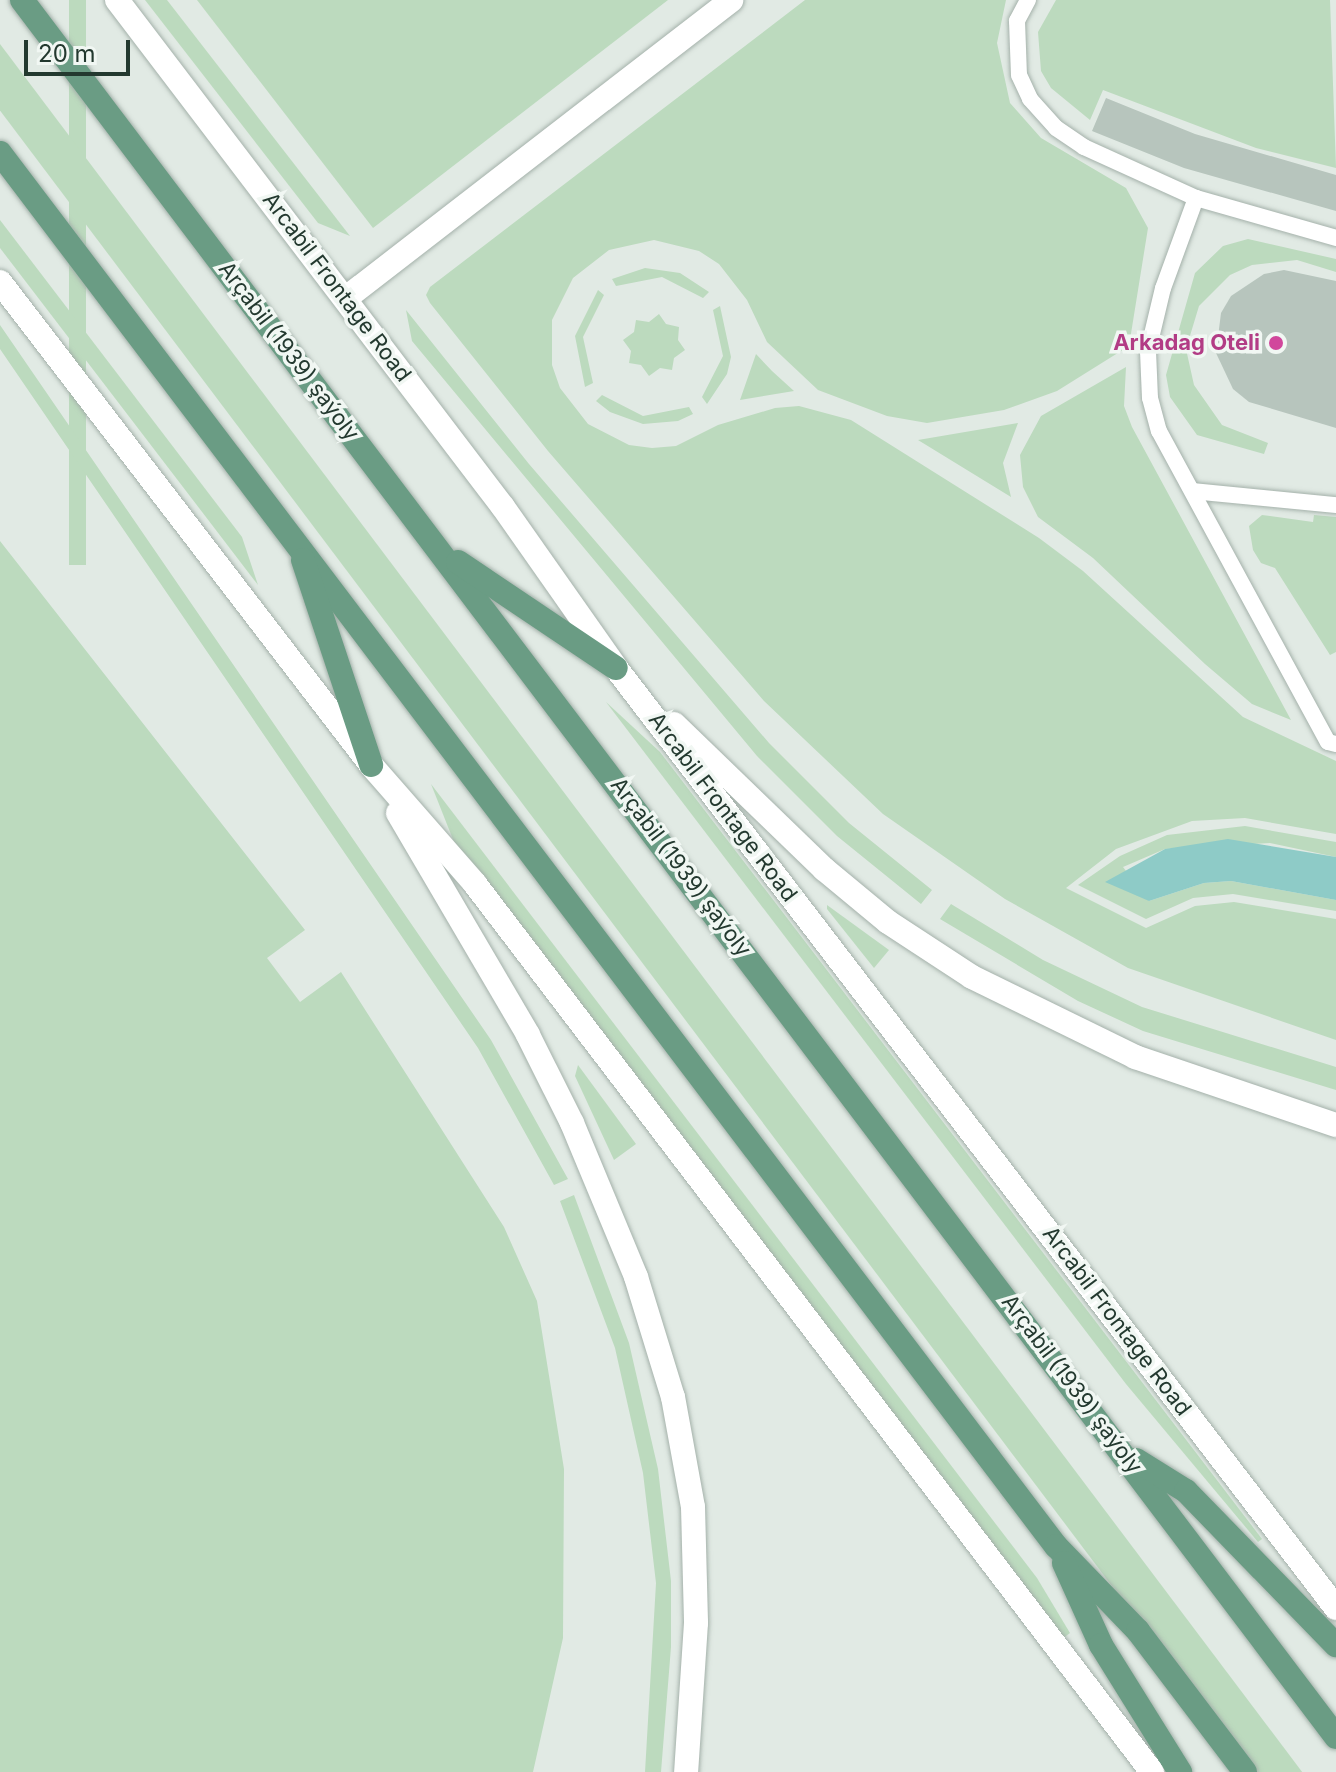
<!DOCTYPE html>
<html>
<head>
<meta charset="utf-8">
<style>
  body { margin:0 }
  #map { position:relative; width:1336px; height:1772px; overflow:hidden; background:#e1eae4; font-family:Inter,sans-serif }
  div>[style] { position:absolute }
  [style*='--x'] { left:calc(var(--x)*1px); top:calc(var(--y)*1px); width:calc(var(--w)*1px); rotate:calc(var(--a)*1deg) }
  .green>* { inset:0; background:#bcdabe; transform-origin:0 0 }
  .water>* { inset:0; background:#8ecbc7 }
  .building>* { inset:0; background:#b7c5bd }
  .roads { filter:drop-shadow(0 0 2px #a4b1aa) drop-shadow(0 0 2px #a4b1aa) }
  .lane>* { height:16px; margin:-8px; padding:0 8px; transform-origin:8px; border-radius:8px; background:#fff }
  .street>* { height:24px; margin:-12px; padding:0 12px; transform-origin:12px; border-radius:12px; background:#fff }
  .secondary>* { height:24px; margin:-12px; padding:0 12px; transform-origin:12px; border-radius:12px; background:#fff }
  .primary>* { height:24px; margin:-12px; padding:0 12px; transform-origin:12px; border-radius:12px; background:#6a9c84 }
  .dots>* { width:22px; height:22px; translate:-50% -50%; box-sizing:border-box; border:4px solid #f1f7f3; border-radius:50% }
  span { translate:-50% -50%; white-space:nowrap; text-align:center; line-height:1.15; -webkit-text-stroke:7px #f1f7f3; paint-order:stroke }
  .street-label { font-size:22px; color:#23392f }
  .hotel-label { font-size:22px; color:#b23c85; font-weight:700 }
  .right { translate:-100% -50%; text-align:right }
  .scale { position:absolute; left:24px; top:40px; width:106px; height:36px; box-sizing:border-box; border:4px solid #23392f; border-top:0; padding-left:10px; font-size:24px; line-height:28px; white-space:nowrap; color:#23392f; -webkit-text-stroke:6px #f1f7f3; paint-order:stroke }
</style>
</head>
<body>
<div id="map">
  <div class="green">
    <div style="left:69px;top:0;width:17px;height:565px"></div>
    <div style="clip-path:polygon(145px 0,167px 0,350px 236px,318px 223px)"></div>
    <div style="clip-path:polygon(197px 0,668px 0,373px 228px)"></div>
    <div style="clip-path:polygon(805px 0,1006px 0,997px 43px,1010px 103px,1041px 138px,1126px 188px,1148px 228px,1129px 346px,1057px 391px,1004px 410px,927px 423px,887px 416px,818px 390px,767px 342px,747px 300px,719px 264px,699px 251px,654px 240px,609px 250px,573px 278px,552px 320px,552px 365px,560px 388px,588px 424px,629px 445px,652px 448px,676px 446px,718px 425px,775px 408px,799px 406px,851px 420px,1039px 538px,1083px 571px,1243px 717px,1336px 761px,1336px 834px,1245px 818px,1192px 821px,1116px 849px,1066px 888px,1146px 928px,1195px 906px,1234px 902px,1336px 919px,1336px 1040px,1128px 968px,1005px 899px,883px 814px,764px 701px,548px 451px,430px 303px,426px 295px,430px 287px)"></div>
    <div style="clip-path:polygon(1056px 0,1330px 0,1336px 168px,1256px 148px,1103px 90px,1090px 120px,1051px 88px,1041px 71px,1038px 32px)"></div>
    <div style="left:0;top:44px;width:2174px;height:40px;rotate:53deg"></div>
    <div style="clip-path:polygon(0 220px,242px 537px,258px 585px,0 248px)"></div>
    <div style="clip-path:polygon(1248px 239px,1336px 259px,1336px 272px,1297px 260px,1252px 265px,1230px 275px,1199px 306px,1186px 349px,1194px 385px,1222px 425px,1268px 443px,1264px 454px,1197px 435px,1170px 397px,1166px 375px,1195px 273px,1223px 246px)"></div>
    <div style="clip-path:polygon(645px 268px,680px 273px,709px 292px,703px 298px,662px 277px,616px 286px,612px 279px)"></div>
    <div style="clip-path:polygon(598px 290px,604px 295px,583px 337px,593px 383px,585px 387px,575px 336px)"></div>
    <div style="clip-path:polygon(720px 306px,731px 357px,727px 374px,707px 404px,702px 397px,723px 356px,713px 310px)"></div>
    <div style="clip-path:polygon(406px 310px,529px 464px,769px 743px,849px 823px,932px 890px,921px 904px,837px 836px,757px 756px,412px 341px)"></div>
    <div style="clip-path:polygon(659px 314px,666px 324px,679px 327px,678px 340px,685px 350px,674px 358px,672px 370px,660px 368px,649px 376px,641px 365px,629px 363px,631px 351px,623px 340px,634px 332px,636px 320px,649px 322px)"></div>
    <div style="clip-path:polygon(0 325px,491px 1040px,568px 1179px,554px 1185px,478px 1048px,0 349px)"></div>
    <div style="clip-path:polygon(756px 354px,772px 371px,794px 391px,740px 400px)"></div>
    <div style="clip-path:polygon(1126px 367px,1124px 406px,1132px 427px,1291px 720px,1252px 704px,1205px 664px,1093px 558px,1038px 517px,1023px 487px,1020px 455px,1041px 416px)"></div>
    <div style="clip-path:polygon(602px 395px,643px 416px,689px 407px,693px 414px,678px 421px,643px 424px,610px 412px,596px 401px)"></div>
    <div style="clip-path:polygon(1018px 423px,1003px 463px,1011px 497px,918px 440px)"></div>
    <div style="clip-path:polygon(1262px 515px,1313px 522px,1314px 515px,1336px 517px,1336px 652px,1330px 655px,1275px 568px,1261px 563px,1253px 550px,1249px 526px)"></div>
    <div style="clip-path:polygon(0 541px,305px 930px,267px 958px,300px 1002px,341px 972px,504px 1227px,537px 1301px,564px 1469px,563px 1638px,533px 1772px,0 1772px)"></div>
    <div style="clip-path:polygon(606px 702px,660px 752px,1262px 1539px,1258px 1542px,1126px 1384px)"></div>
    <div style="clip-path:polygon(431px 784px,1037px 1578px,1070px 1633px,1062px 1639px,454px 842px)"></div>
    <div style="clip-path:polygon(1245px 826px,1336px 842px,1336px 857px,1270px 843px,1165px 849px,1123px 867px,1149px 901px,1204px 883px,1231px 881px,1336px 900px,1336px 911px,1233px 894px,1193px 898px,1146px 919px,1078px 885px,1120px 856px,1167px 835px)"></div>
    <div style="clip-path:polygon(951px 904px,1043px 960px,1142px 1007px,1336px 1067px,1336px 1090px,1143px 1031px,1078px 1001px,940px 919px)"></div>
    <div style="clip-path:polygon(827px 905px,889px 950px,874px 968px,827px 909px)"></div>
    <div style="clip-path:polygon(578px 1065px,636px 1144px,614px 1160px,575px 1076px)"></div>
    <div style="clip-path:polygon(574px 1195px,629px 1343px,658px 1469px,671px 1581px,671px 1647px,661px 1772px,645px 1772px,656px 1583px,643px 1473px,615px 1348px,560px 1201px)"></div>
  </div>
  <div class="water">
    <div style="clip-path:polygon(1228px 839px,1336px 857px,1336px 900px,1231px 881px,1204px 883px,1149px 901px,1105px 882px,1165px 849px)"></div>
  </div>
  <div class="building">
    <div style="clip-path:polygon(1106px 98px,1195px 134px,1336px 175px,1336px 211px,1184px 168px,1092px 131px)"></div>
    <div style="clip-path:polygon(1284px 270px,1336px 281px,1336px 428px,1249px 402px,1233px 389px,1216px 353px,1221px 313px,1231px 296px,1264px 274px)"></div>
  </div>
  <div class="roads">
    <div class="lane">
      <div style="--x:1028;--y:0;--w:24;--a:118"></div>
      <div style="--x:1017;--y:21;--w:54;--a:87.9"></div>
      <div style="--x:1019;--y:75;--w:26;--a:65"></div>
      <div style="--x:1030;--y:99;--w:39;--a:48"></div>
      <div style="--x:1056;--y:128;--w:34;--a:34"></div>
      <div style="--x:1084;--y:147;--w:123;--a:24.5"></div>
      <div style="--x:1196;--y:198;--w:146;--a:15.9"></div>
      <div style="--x:1196;--y:198;--w:96;--a:110.1"></div>
      <div style="--x:1163;--y:288;--w:65;--a:103.4"></div>
      <div style="--x:1148;--y:351;--w:47;--a:87.6"></div>
      <div style="--x:1150;--y:398;--w:34;--a:75"></div>
      <div style="--x:1159;--y:431;--w:354;--a:61.5"></div>
      <div style="--x:1328;--y:742;--w:8;--a:14"></div>
      <div style="--x:1192;--y:491;--w:145;--a:5.6"></div>
    </div>
    <div class="street">
      <div style="--x:346;--y:298;--w:487;--a:-37.7"></div>
    </div>
    <div class="secondary">
      <div style="--x:117;--y:0;--w:637;--a:52.72"></div>
      <div style="--x:503;--y:507;--w:197;--a:54.9"></div>
      <div style="--x:616;--y:668;--w:1184;--a:52.55"></div>
      <div style="--x:0;--y:282;--w:609;--a:52.47"></div>
      <div style="--x:371;--y:765;--w:158;--a:48.8"></div>
      <div style="--x:475;--y:884;--w:1117;--a:52.68"></div>
      <div style="--x:674;--y:724;--w:209;--a:44"></div>
      <div style="--x:824;--y:869;--w:83;--a:39.6"></div>
      <div style="--x:888;--y:922;--w:100;--a:33.2"></div>
      <div style="--x:972;--y:977;--w:182;--a:26.1"></div>
      <div style="--x:1135;--y:1057;--w:212;--a:18.7"></div>
      <div style="--x:398;--y:813;--w:257;--a:59.6"></div>
      <div style="--x:528;--y:1035;--w:98;--a:63.4"></div>
      <div style="--x:572;--y:1123;--w:167;--a:67.4"></div>
      <div style="--x:636;--y:1277;--w:126;--a:72.9"></div>
      <div style="--x:673;--y:1397;--w:112;--a:79.7"></div>
      <div style="--x:693;--y:1507;--w:116;--a:88.5"></div>
      <div style="--x:696;--y:1623;--w:149;--a:93.8"></div>
    </div>
    <div class="primary">
      <div style="--x:22;--y:0;--w:2178;--a:52.89"></div>
      <div style="--x:0;--y:153;--w:1748;--a:52.84"></div>
      <div style="--x:1056;--y:1546;--w:118;--a:46"></div>
      <div style="--x:1138;--y:1631;--w:177;--a:52.8"></div>
      <div style="--x:303;--y:560;--w:216;--a:71.6"></div>
      <div style="--x:458;--y:562;--w:190;--a:33.9"></div>
      <div style="--x:1136;--y:1460;--w:59;--a:31.8"></div>
      <div style="--x:1186;--y:1491;--w:215;--a:45.8"></div>
      <div style="--x:1064;--y:1563;--w:90;--a:65.7"></div>
      <div style="--x:1101;--y:1645;--w:150;--a:58.1"></div>
    </div>
  </div>
  <div class="dots">
    <div style="left:1276px;top:343px;background:#d1479c"></div>
  </div>
  <div class="street-label">
    <span style="left:337px;top:287px;rotate:53deg">Arcabil Frontage Road</span>
    <span style="left:289px;top:351px;rotate:53deg">Arçabil (1939) şaýoly</span>
    <span style="left:723px;top:807px;rotate:53deg">Arcabil Frontage Road</span>
    <span style="left:681px;top:867px;rotate:53deg">Arçabil (1939) şaýoly</span>
    <span style="left:1117px;top:1321px;rotate:53deg">Arcabil Frontage Road</span>
    <span style="left:1072px;top:1384px;rotate:53deg">Arçabil (1939) şaýoly</span>
  </div>
  <div class="hotel-label">
    <span class="right" style="left:1260px;top:343px">Arkadag Oteli</span>
  </div>
  <div class="scale">20 m</div>
</div>
</body>
</html>
